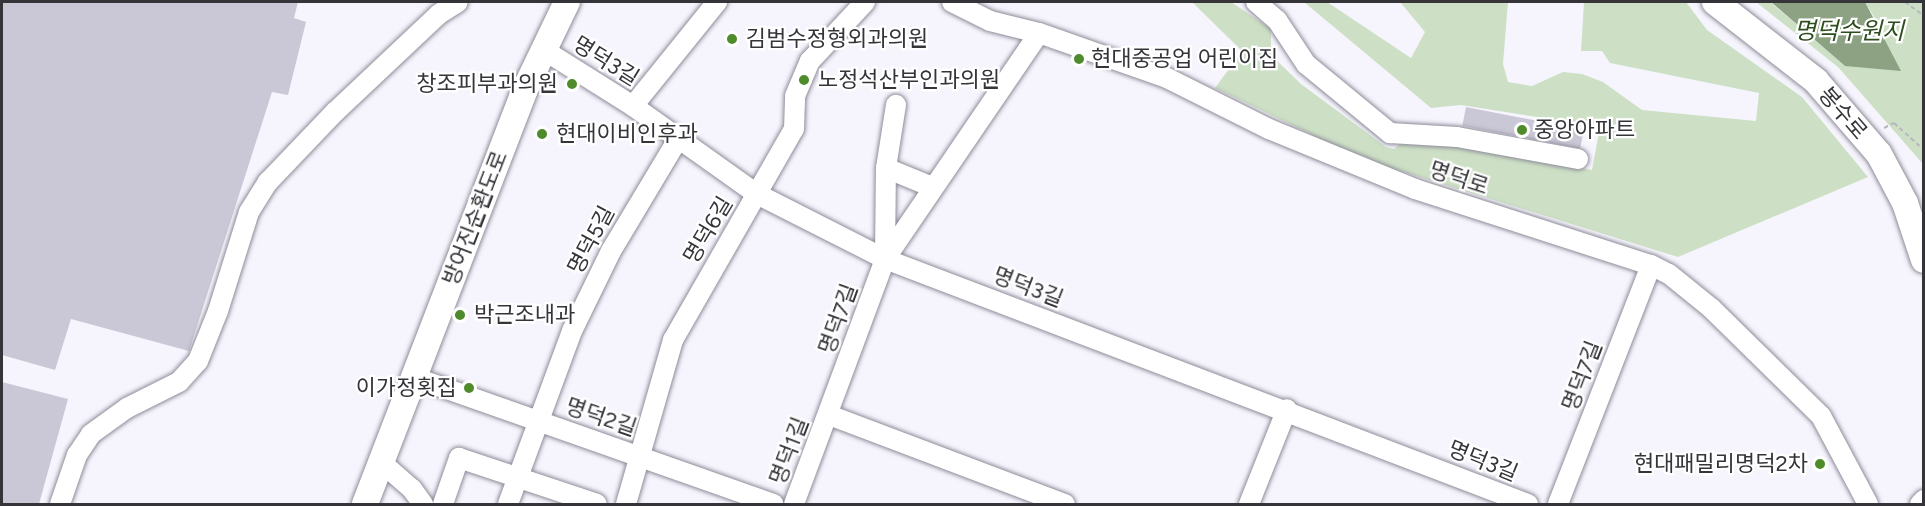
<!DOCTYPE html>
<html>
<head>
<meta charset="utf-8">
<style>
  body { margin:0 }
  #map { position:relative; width:1925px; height:506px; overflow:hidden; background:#f6f5fd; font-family:Figtree,"Noto Sans KR",sans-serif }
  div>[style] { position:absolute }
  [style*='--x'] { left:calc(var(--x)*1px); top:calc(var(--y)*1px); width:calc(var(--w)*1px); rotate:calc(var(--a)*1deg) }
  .green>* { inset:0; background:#cde0c5 }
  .water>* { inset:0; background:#8ca282 }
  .building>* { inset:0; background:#cac8d6; transform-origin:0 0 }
  .path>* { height:2px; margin-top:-1px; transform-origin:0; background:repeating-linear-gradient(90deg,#b8b7be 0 4.5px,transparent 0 7.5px) }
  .roads { filter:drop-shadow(0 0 2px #8e8c99) drop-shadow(0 0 2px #8e8c99) }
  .minor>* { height:20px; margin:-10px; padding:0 10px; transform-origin:10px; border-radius:10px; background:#fff }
  .major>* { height:26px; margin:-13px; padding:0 13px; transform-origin:13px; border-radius:13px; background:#fff }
  .dots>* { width:16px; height:16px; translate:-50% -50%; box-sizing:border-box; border:3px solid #fff; border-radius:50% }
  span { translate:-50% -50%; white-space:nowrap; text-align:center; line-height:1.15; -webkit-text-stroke:4.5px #fff; paint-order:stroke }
  .poi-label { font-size:22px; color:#353439 }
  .left { translate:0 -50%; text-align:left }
  .right { translate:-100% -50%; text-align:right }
  .street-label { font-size:22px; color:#353439 }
  .water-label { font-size:24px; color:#2e4d1e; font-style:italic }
  .frame { position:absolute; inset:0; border:3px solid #353439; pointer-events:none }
</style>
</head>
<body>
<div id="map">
  <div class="green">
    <div style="clip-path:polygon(1192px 2px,1231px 2px,1271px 29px,1271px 55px,1301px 84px,1386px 147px,1394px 149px,1404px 140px,1453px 143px,1592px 170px,1600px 127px,1461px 105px,1431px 108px,1304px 2px,1327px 2px,1411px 58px,1425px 32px,1400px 2px,1508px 2px,1503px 64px,1508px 82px,1532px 86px,1563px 72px,1582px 74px,1603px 82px,1642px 110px,1756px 121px,1759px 93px,1610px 63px,1602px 51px,1581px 51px,1584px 2px,1686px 2px,1707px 30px,1802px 97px,1868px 177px,1678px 257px,1365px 160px,1215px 88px,1242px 51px)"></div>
    <div style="clip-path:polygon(1756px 2px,1770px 2px,1845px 66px,1884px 33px,1865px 2px,1923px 2px,1923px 164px,1838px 67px)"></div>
  </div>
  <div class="water">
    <div style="clip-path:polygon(1771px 2px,1865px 2px,1901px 71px,1845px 66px)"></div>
  </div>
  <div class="building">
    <div style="clip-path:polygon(2px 2px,298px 2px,294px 18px,306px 22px,288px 95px,272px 92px,189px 351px,71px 319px,55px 370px,2px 355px)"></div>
    <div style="left:1466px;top:107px;width:120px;height:19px;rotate:11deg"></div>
    <div style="clip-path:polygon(2px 382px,68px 399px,39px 504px,2px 504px)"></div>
  </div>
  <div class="path">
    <div style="--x:1905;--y:2;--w:24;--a:36"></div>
    <div style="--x:1884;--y:128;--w:11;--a:-27"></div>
    <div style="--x:1894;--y:123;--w:40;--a:42"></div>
  </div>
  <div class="roads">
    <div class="minor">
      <div style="--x:952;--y:2;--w:42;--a:26.6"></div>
      <div style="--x:990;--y:21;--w:50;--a:13.8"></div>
      <div style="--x:1039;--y:33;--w:136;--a:19.4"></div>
      <div style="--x:1167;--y:78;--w:114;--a:26.6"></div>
      <div style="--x:1269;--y:129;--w:158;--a:22.3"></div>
      <div style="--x:1415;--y:189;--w:248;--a:17.9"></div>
      <div style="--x:1651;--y:265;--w:20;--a:27"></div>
      <div style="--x:1669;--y:274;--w:54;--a:39"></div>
      <div style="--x:1711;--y:308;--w:154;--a:44.5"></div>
      <div style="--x:1821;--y:416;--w:100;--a:61.9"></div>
      <div style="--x:1256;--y:2;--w:28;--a:41"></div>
      <div style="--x:1277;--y:20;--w:53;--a:56.6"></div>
      <div style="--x:1306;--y:64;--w:109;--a:39.4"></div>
      <div style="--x:1390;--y:133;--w:67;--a:3.4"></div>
      <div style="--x:1457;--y:137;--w:123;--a:10.3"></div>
      <div style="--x:544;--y:50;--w:105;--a:32.2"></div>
      <div style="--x:633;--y:106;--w:152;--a:35.4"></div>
      <div style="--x:757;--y:194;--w:144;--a:26.9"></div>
      <div style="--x:885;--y:259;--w:688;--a:20.86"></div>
      <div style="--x:633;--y:106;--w:134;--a:-51.1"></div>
      <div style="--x:886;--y:168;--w:50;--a:22.4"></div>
      <div style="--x:885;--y:258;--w:90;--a:-89.4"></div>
      <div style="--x:886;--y:168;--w:64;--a:-81"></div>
      <div style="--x:413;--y:377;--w:382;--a:19.4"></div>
      <div style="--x:829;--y:415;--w:252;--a:20.7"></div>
      <div style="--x:381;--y:462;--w:41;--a:41.1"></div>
      <div style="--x:412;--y:489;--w:19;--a:54"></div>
      <div style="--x:60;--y:504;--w:52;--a:-70.9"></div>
      <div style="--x:77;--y:455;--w:25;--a:-56"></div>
      <div style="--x:91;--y:434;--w:44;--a:-35.8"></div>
      <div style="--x:127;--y:408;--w:58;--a:-26.6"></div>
      <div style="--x:179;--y:382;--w:28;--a:-48"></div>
      <div style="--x:198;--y:361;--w:54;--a:-68.2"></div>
      <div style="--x:218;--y:311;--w:104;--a:-72.6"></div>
      <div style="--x:249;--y:212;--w:36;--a:-58"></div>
      <div style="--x:268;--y:182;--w:97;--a:-46.3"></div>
      <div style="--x:335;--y:112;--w:143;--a:-43.3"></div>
      <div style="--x:439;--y:14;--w:22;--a:-32"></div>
      <div style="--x:443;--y:504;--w:49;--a:-70.8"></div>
      <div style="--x:459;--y:458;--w:145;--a:18.4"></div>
      <div style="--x:508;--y:504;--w:184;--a:-69.7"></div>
      <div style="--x:572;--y:331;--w:89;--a:-64"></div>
      <div style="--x:611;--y:251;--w:131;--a:-59.1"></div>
      <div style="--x:626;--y:504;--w:171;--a:-74"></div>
      <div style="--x:673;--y:340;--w:243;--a:-60.2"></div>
      <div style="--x:794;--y:129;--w:33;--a:-88"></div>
      <div style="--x:795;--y:96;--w:38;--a:-67"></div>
      <div style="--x:810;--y:61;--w:81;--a:-47"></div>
      <div style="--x:794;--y:504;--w:261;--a:-69.6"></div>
      <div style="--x:885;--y:259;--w:273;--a:-55.7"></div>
      <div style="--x:1249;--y:504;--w:102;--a:-68.2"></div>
      <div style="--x:1558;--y:504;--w:256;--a:-68.7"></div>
      <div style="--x:1920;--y:504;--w:6;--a:-45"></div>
    </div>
    <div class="major">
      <div style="--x:1715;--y:2;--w:128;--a:38"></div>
      <div style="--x:1816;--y:81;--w:96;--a:49.2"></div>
      <div style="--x:1879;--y:154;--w:55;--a:62"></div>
      <div style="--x:1905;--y:203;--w:60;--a:71.6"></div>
      <div style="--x:365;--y:504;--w:449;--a:-68.9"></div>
      <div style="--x:527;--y:85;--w:92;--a:-64.3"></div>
    </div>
  </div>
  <div class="dots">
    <div style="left:732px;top:39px;background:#4e8b2a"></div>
    <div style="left:1079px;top:59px;background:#4e8b2a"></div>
    <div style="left:804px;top:80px;background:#4e8b2a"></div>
    <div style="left:572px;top:84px;background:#4e8b2a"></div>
    <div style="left:1522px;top:130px;background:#4e8b2a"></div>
    <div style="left:542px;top:134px;background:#4e8b2a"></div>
    <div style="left:460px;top:315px;background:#4e8b2a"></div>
    <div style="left:469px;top:388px;background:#4e8b2a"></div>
    <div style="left:1820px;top:464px;background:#4e8b2a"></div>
  </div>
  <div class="poi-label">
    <span class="left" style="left:746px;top:39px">김범수정형외과의원</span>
    <span class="left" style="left:1091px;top:59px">현대중공업 어린이집</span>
    <span class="left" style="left:818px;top:80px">노정석산부인과의원</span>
    <span class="right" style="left:558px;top:84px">창조피부과의원</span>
    <span class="left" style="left:1534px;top:130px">중앙아파트</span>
    <span class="left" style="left:556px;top:134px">현대이비인후과</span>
    <span class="left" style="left:474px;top:315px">박근조내과</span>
    <span class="right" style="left:457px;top:388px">이가정횟집</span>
    <span class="right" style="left:1808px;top:464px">현대패밀리명덕2차</span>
  </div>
  <div class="street-label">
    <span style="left:606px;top:61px;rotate:32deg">명덕3길</span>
    <span style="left:1843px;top:113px;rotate:49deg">봉수로</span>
    <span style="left:1459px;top:178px;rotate:18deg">명덕로</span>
    <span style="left:475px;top:218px;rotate:-69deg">방어진순환도로</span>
    <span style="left:708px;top:230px;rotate:-59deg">명덕6길</span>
    <span style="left:591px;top:240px;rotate:-62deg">명덕5길</span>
    <span style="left:1028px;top:287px;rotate:21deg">명덕3길</span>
    <span style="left:838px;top:319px;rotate:-70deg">명덕7길</span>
    <span style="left:1582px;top:376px;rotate:-69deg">명덕7길</span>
    <span style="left:601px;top:417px;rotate:19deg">명덕2길</span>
    <span style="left:789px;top:451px;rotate:-69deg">명덕1길</span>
    <span style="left:1483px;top:461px;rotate:22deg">명덕3길</span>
  </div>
  <div class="water-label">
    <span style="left:1849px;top:31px">명덕수원지</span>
  </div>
  <div class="frame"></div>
</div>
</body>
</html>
